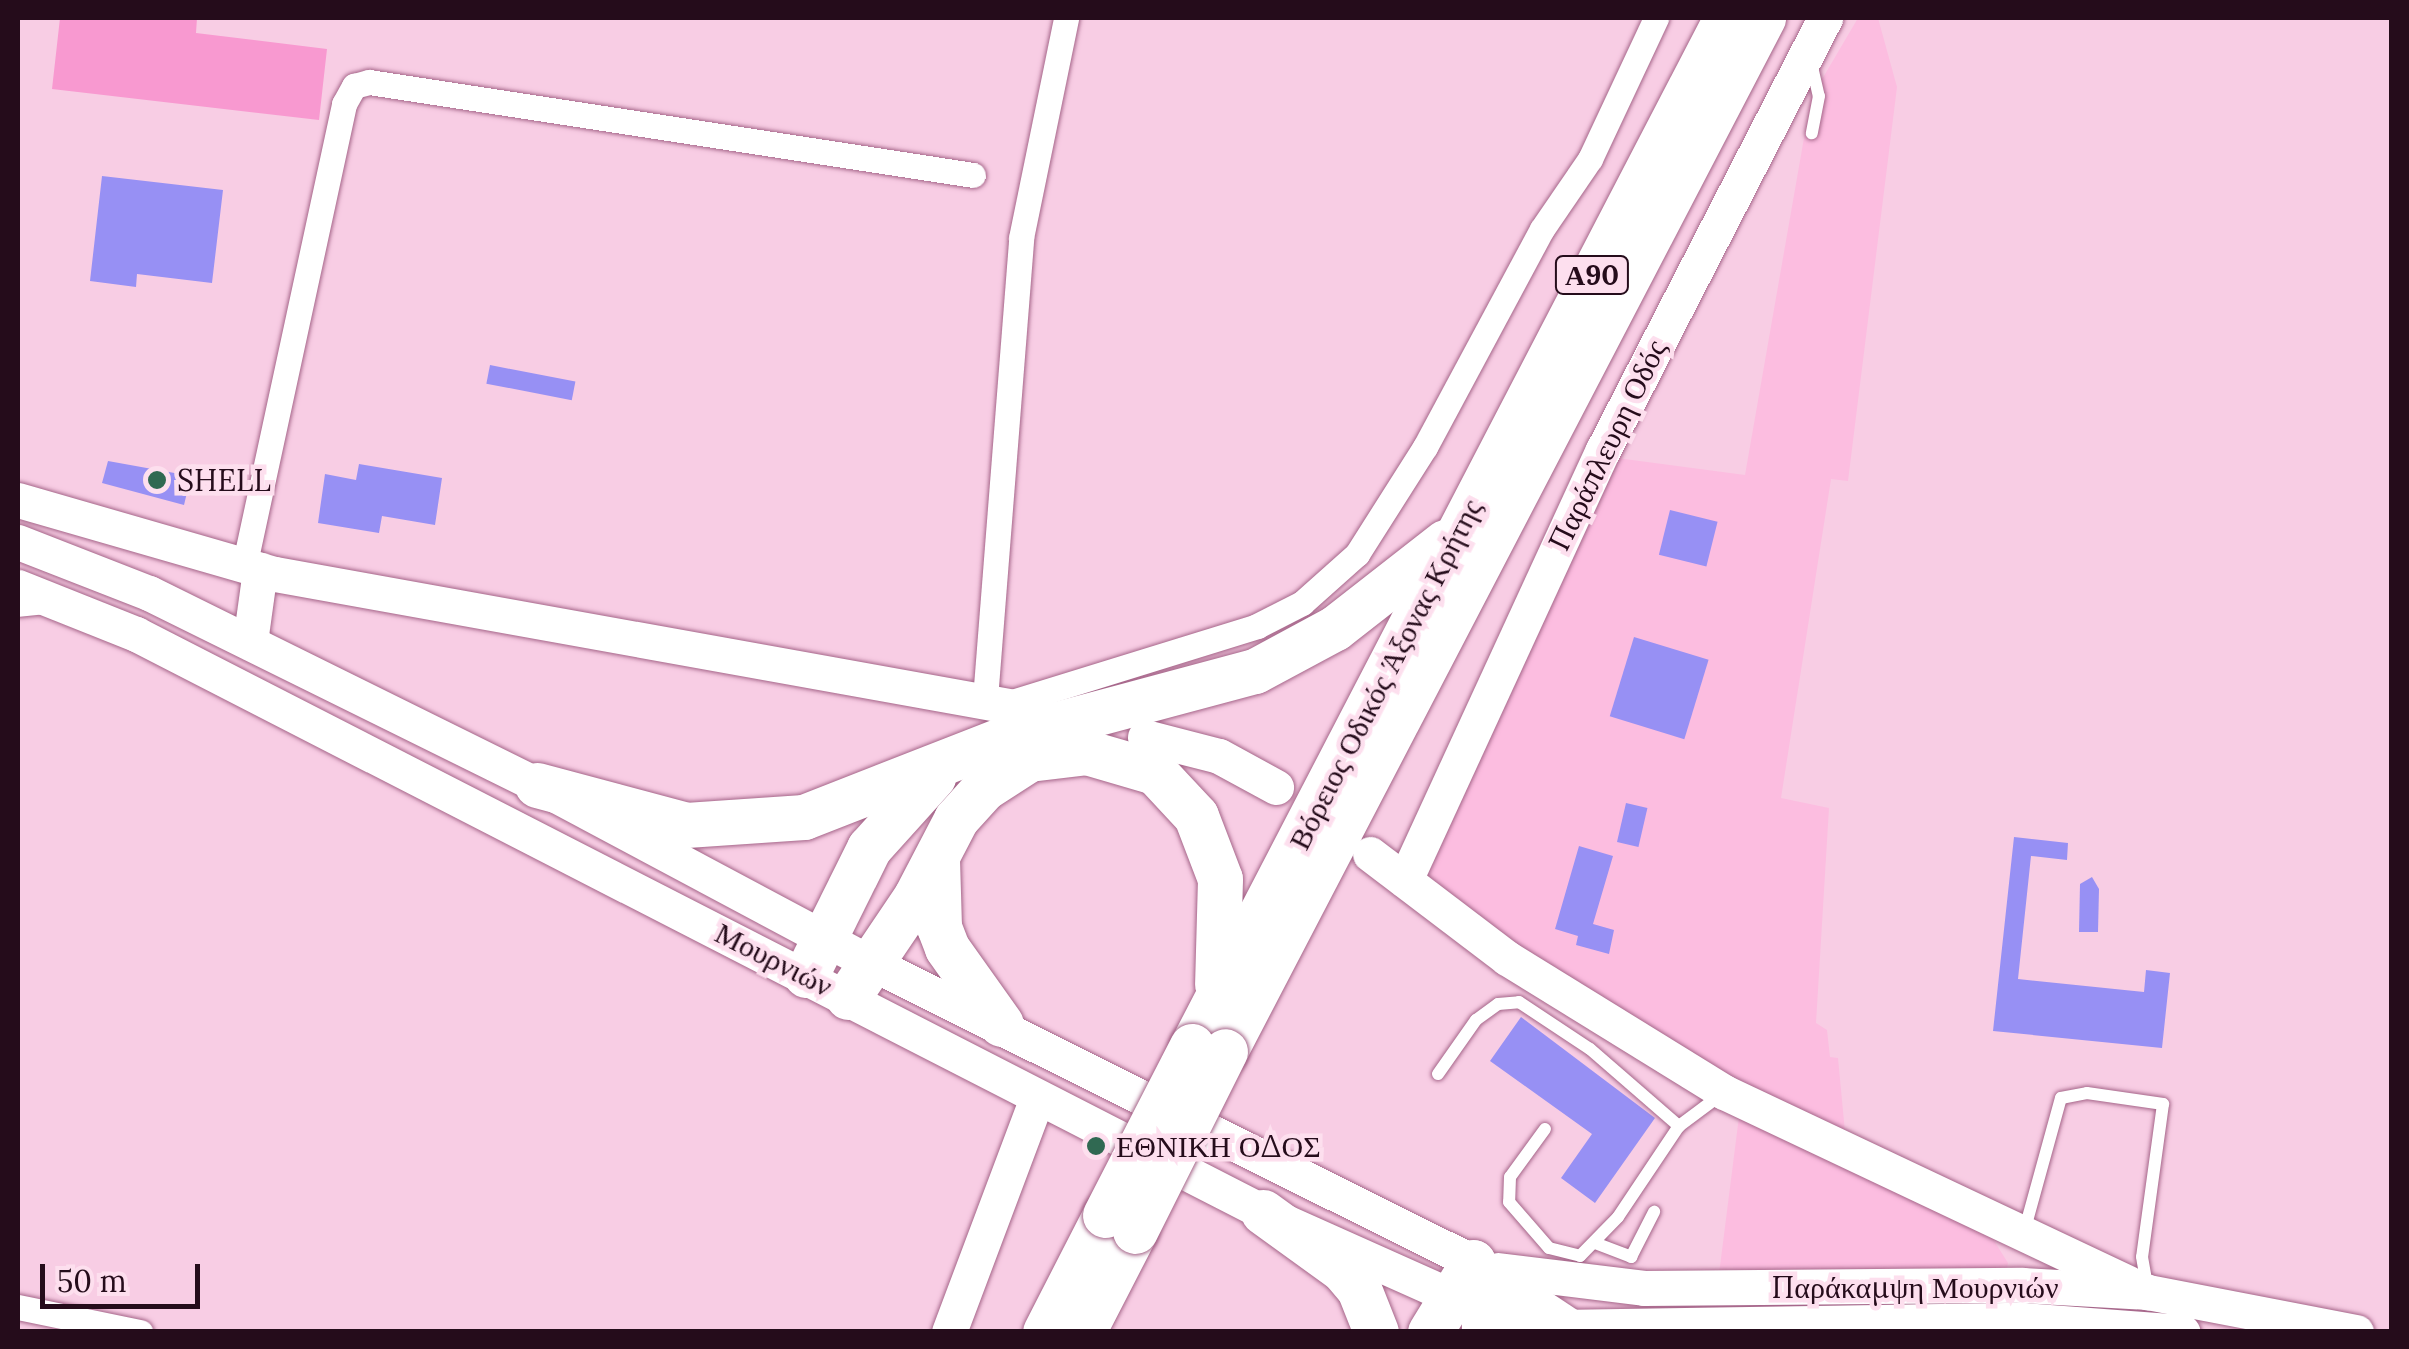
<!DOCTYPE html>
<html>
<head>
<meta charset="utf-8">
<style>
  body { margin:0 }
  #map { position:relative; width:2409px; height:1349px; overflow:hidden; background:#f8cde4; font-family:Lora,serif }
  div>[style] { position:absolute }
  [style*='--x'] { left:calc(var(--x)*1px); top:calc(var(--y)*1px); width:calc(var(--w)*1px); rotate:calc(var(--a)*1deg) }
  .built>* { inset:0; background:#fcbde0 }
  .green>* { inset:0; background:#f899d0 }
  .building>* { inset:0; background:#9790f4; transform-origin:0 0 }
  .roads { filter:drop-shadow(0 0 2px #a56589) drop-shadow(0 0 2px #a56589) }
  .lane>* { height:12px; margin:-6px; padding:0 6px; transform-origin:6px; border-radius:6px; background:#fff }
  .street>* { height:25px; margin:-12.5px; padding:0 12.5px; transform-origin:12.5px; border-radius:12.5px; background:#fff }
  .secondary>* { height:35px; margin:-17.5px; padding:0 17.5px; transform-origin:17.5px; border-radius:17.5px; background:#fff }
  .highway>* { height:45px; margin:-22.5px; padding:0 22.5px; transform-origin:22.5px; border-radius:22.5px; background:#fff }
  .bridges { filter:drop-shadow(0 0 2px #a56589) drop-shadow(0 0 2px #a56589) }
  .highway-bridge>* { height:45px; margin:-22.5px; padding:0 22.5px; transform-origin:22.5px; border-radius:22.5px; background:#fff }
  .dots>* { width:28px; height:28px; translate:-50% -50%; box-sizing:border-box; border:5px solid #fddfee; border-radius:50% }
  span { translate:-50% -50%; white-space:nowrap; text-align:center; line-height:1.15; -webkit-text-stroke:9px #fddfee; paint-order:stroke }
  .shield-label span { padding:2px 8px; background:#fddfee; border:2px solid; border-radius:8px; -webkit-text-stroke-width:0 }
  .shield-label { font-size:28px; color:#250c1b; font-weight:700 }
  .street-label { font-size:30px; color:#250c1b }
  .poi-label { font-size:30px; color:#250c1b }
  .left { translate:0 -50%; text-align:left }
  .frame { position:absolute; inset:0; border:20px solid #250c1b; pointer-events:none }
  .scale { position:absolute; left:40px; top:1264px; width:160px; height:45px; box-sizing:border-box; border:5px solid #250c1b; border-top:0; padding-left:12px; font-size:30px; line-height:35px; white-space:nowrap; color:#250c1b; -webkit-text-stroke:8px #fddfee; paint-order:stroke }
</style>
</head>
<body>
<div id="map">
  <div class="built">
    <div style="clip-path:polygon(1858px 18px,1878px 18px,1897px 87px,1848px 481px,1831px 479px,1781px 798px,1829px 808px,1816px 1023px,1827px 1030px,1830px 1057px,1838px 1058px,1848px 1164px,1993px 1239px,2008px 1263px,2006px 1273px,1718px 1282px,1742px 1093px,1578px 995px,1421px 876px,1617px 458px,1745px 475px,1811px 98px)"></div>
  </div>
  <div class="green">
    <div style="clip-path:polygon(60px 18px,197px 18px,196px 33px,327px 49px,319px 120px,52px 89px)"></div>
  </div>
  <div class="building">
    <div style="clip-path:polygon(102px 176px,223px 190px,212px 283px,137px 274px,136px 287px,90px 281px)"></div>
    <div style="left:490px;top:365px;width:87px;height:19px;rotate:11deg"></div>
    <div style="clip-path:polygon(108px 461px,191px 476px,184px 505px,102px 483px)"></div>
    <div style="clip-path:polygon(359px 464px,442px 478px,435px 525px,382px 516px,379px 533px,318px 523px,325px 474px,356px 480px)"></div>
    <div style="left:1670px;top:510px;width:49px;height:46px;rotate:14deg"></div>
    <div style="left:1634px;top:637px;width:78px;height:83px;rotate:17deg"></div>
    <div style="left:1626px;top:803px;width:22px;height:40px;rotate:13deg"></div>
    <div style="clip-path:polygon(2014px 837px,2068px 843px,2067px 860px,2031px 856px,2018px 979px,2144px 992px,2146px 970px,2170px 973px,2162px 1048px,1993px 1031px)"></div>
    <div style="clip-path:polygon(1579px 846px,1613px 856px,1593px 924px,1614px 930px,1609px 954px,1576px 945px,1578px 936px,1555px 929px)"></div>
    <div style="clip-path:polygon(2092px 877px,2099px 889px,2098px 932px,2079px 932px,2080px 884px)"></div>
    <div style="clip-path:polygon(1521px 1017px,1655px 1118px,1595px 1203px,1561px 1178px,1592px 1134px,1490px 1061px)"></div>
  </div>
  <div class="roads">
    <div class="lane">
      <div style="--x:1810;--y:58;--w:39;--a:77"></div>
      <div style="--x:1819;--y:96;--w:38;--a:101"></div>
      <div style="--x:18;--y:611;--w:27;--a:-6"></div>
      <div style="--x:1438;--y:1074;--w:66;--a:-54.9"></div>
      <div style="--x:1476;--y:1020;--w:27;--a:-36"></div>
      <div style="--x:1498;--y:1004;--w:21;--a:-5"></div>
      <div style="--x:1519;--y:1002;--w:85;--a:33.5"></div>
      <div style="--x:1590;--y:1049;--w:118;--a:40.9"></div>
      <div style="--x:1545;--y:1129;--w:59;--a:126.1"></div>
      <div style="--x:1510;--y:1177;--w:25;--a:92"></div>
      <div style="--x:1509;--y:1202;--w:61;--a:49"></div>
      <div style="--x:1549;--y:1248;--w:32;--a:14"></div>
      <div style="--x:1580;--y:1256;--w:54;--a:-45.7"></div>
      <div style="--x:1618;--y:1217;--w:110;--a:-56.2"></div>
      <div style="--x:1679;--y:1126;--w:54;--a:-36.7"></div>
      <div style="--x:2024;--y:1232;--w:139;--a:-74.6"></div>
      <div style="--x:2061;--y:1098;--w:26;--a:-11"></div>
      <div style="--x:2087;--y:1093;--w:77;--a:8.2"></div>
      <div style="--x:2163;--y:1104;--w:154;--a:97.8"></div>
      <div style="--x:2142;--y:1257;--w:28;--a:80"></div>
      <div style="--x:1595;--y:1243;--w:39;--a:21"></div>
      <div style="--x:1631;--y:1257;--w:51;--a:-62.9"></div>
    </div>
    <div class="street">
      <div style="--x:244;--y:567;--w:474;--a:-77.8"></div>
      <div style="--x:344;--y:104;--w:21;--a:-61"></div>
      <div style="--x:354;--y:86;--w:16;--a:-15"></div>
      <div style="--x:369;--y:82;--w:611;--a:8.75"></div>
      <div style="--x:985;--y:699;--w:462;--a:-85.5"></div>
      <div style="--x:1021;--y:238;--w:225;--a:-78.4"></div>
      <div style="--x:1009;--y:703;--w:260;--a:-17.2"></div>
      <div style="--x:1257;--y:626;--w:51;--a:-27.1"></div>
      <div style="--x:1302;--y:603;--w:74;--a:-41.7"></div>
      <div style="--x:1357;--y:554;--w:127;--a:-57.6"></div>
      <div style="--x:1425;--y:447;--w:247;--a:-61.8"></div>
      <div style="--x:1542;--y:229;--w:85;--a:-55.6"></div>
      <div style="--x:1590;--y:159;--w:156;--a:-64.9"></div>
      <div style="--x:18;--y:1307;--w:125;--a:11.6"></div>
    </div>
    <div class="secondary">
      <div style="--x:18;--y:500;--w:267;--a:16.1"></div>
      <div style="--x:275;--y:574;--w:768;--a:10.2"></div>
      <div style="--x:18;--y:542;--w:141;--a:21.3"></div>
      <div style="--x:149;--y:593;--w:433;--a:26.3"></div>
      <div style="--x:537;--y:785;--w:378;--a:28.1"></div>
      <div style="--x:871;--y:963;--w:672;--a:26.41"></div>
      <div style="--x:1473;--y:1262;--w:127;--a:33.4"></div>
      <div style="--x:18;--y:587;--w:127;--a:21.7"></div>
      <div style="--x:136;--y:634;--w:1267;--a:27.15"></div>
      <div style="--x:1263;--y:1212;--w:294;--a:24.1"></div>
      <div style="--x:250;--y:642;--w:73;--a:-82.1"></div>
      <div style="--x:1145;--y:737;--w:76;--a:14.4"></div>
      <div style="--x:1219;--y:756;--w:65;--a:28.5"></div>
      <div style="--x:1370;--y:854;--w:172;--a:37.2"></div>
      <div style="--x:1507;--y:958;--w:255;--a:31.7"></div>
      <div style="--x:1724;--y:1092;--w:469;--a:25.3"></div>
      <div style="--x:1405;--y:880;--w:473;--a:-65.3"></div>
      <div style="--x:1603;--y:450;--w:486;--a:-62.8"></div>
      <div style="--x:1498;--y:1270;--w:147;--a:7"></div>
      <div style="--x:1644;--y:1288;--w:378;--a:-0.5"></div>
      <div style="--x:2022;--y:1285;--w:126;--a:3.2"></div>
      <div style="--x:2148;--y:1292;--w:212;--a:10.9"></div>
      <div style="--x:1557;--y:1327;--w:465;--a:-0.9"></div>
      <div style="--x:2022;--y:1320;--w:161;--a:4.3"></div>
      <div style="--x:949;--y:1332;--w:248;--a:-69.4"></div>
    </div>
    <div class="highway">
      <div style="--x:537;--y:785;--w:154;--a:15"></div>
      <div style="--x:686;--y:825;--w:118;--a:-3.9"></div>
      <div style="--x:804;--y:817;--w:219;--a:-21.4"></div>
      <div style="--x:1008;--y:737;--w:256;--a:-15"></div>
      <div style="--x:1255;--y:671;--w:91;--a:-28.3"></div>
      <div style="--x:1335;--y:628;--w:140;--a:-38"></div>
      <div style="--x:937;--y:859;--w:68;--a:88.3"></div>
      <div style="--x:939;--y:927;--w:22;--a:69"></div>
      <div style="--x:947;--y:948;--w:93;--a:54.6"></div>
      <div style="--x:806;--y:975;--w:142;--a:-63.6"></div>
      <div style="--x:869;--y:848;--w:96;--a:-48"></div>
      <div style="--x:848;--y:997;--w:122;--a:-56"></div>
      <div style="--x:916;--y:896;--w:87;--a:-62.5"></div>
      <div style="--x:956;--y:819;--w:42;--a:-47.9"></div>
      <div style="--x:984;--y:788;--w:54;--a:-32.8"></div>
      <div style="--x:1029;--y:759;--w:57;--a:-7"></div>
      <div style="--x:1086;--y:752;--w:72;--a:16.2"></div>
      <div style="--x:1155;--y:772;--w:60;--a:47"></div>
      <div style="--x:1196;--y:816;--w:67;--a:69.1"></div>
      <div style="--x:1220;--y:879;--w:105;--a:91.6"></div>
      <div style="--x:1192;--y:1046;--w:1158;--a:-62.55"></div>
      <div style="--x:1225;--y:1051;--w:1165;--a:-62.49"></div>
      <div style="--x:1263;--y:1212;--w:99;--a:35.9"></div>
      <div style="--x:1343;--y:1270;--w:25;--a:50"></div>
      <div style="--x:1359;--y:1289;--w:46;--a:68.4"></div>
      <div style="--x:1473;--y:1262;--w:27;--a:68"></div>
      <div style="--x:1483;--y:1287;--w:45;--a:88.7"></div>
      <div style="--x:1045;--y:1332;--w:131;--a:-62.9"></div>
      <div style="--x:1083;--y:1332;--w:114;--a:-62.8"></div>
      <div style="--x:1430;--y:1332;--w:82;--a:-58.4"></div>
      <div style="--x:1531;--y:1332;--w:1;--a:-90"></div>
    </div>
  </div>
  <div class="bridges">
    <div class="highway-bridge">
      <div style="--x:1105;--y:1215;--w:190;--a:-62.8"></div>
      <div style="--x:1135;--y:1231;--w:201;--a:-63.4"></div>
    </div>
  </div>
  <div class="dots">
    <div style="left:157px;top:480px;background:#306952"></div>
    <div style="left:1096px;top:1146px;background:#306952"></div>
  </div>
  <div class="shield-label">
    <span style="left:1592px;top:275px">Α90</span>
  </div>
  <div class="street-label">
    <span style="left:1607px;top:445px;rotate:-64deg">Παράπλευρη Οδός</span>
    <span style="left:1385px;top:674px;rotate:-63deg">Βόρειος Οδικός Άξονας Κρήτης</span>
    <span style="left:774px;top:959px;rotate:27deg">Μουρνιών</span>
    <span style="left:1915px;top:1287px">Παράκαμψη Μουρνιών</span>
  </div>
  <div class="poi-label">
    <span class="left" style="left:177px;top:480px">SHELL</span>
    <span class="left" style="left:1116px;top:1146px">ΕΘΝΙΚΗ ΟΔΟΣ</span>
  </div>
  <div class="frame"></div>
  <div class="scale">50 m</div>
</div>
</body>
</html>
